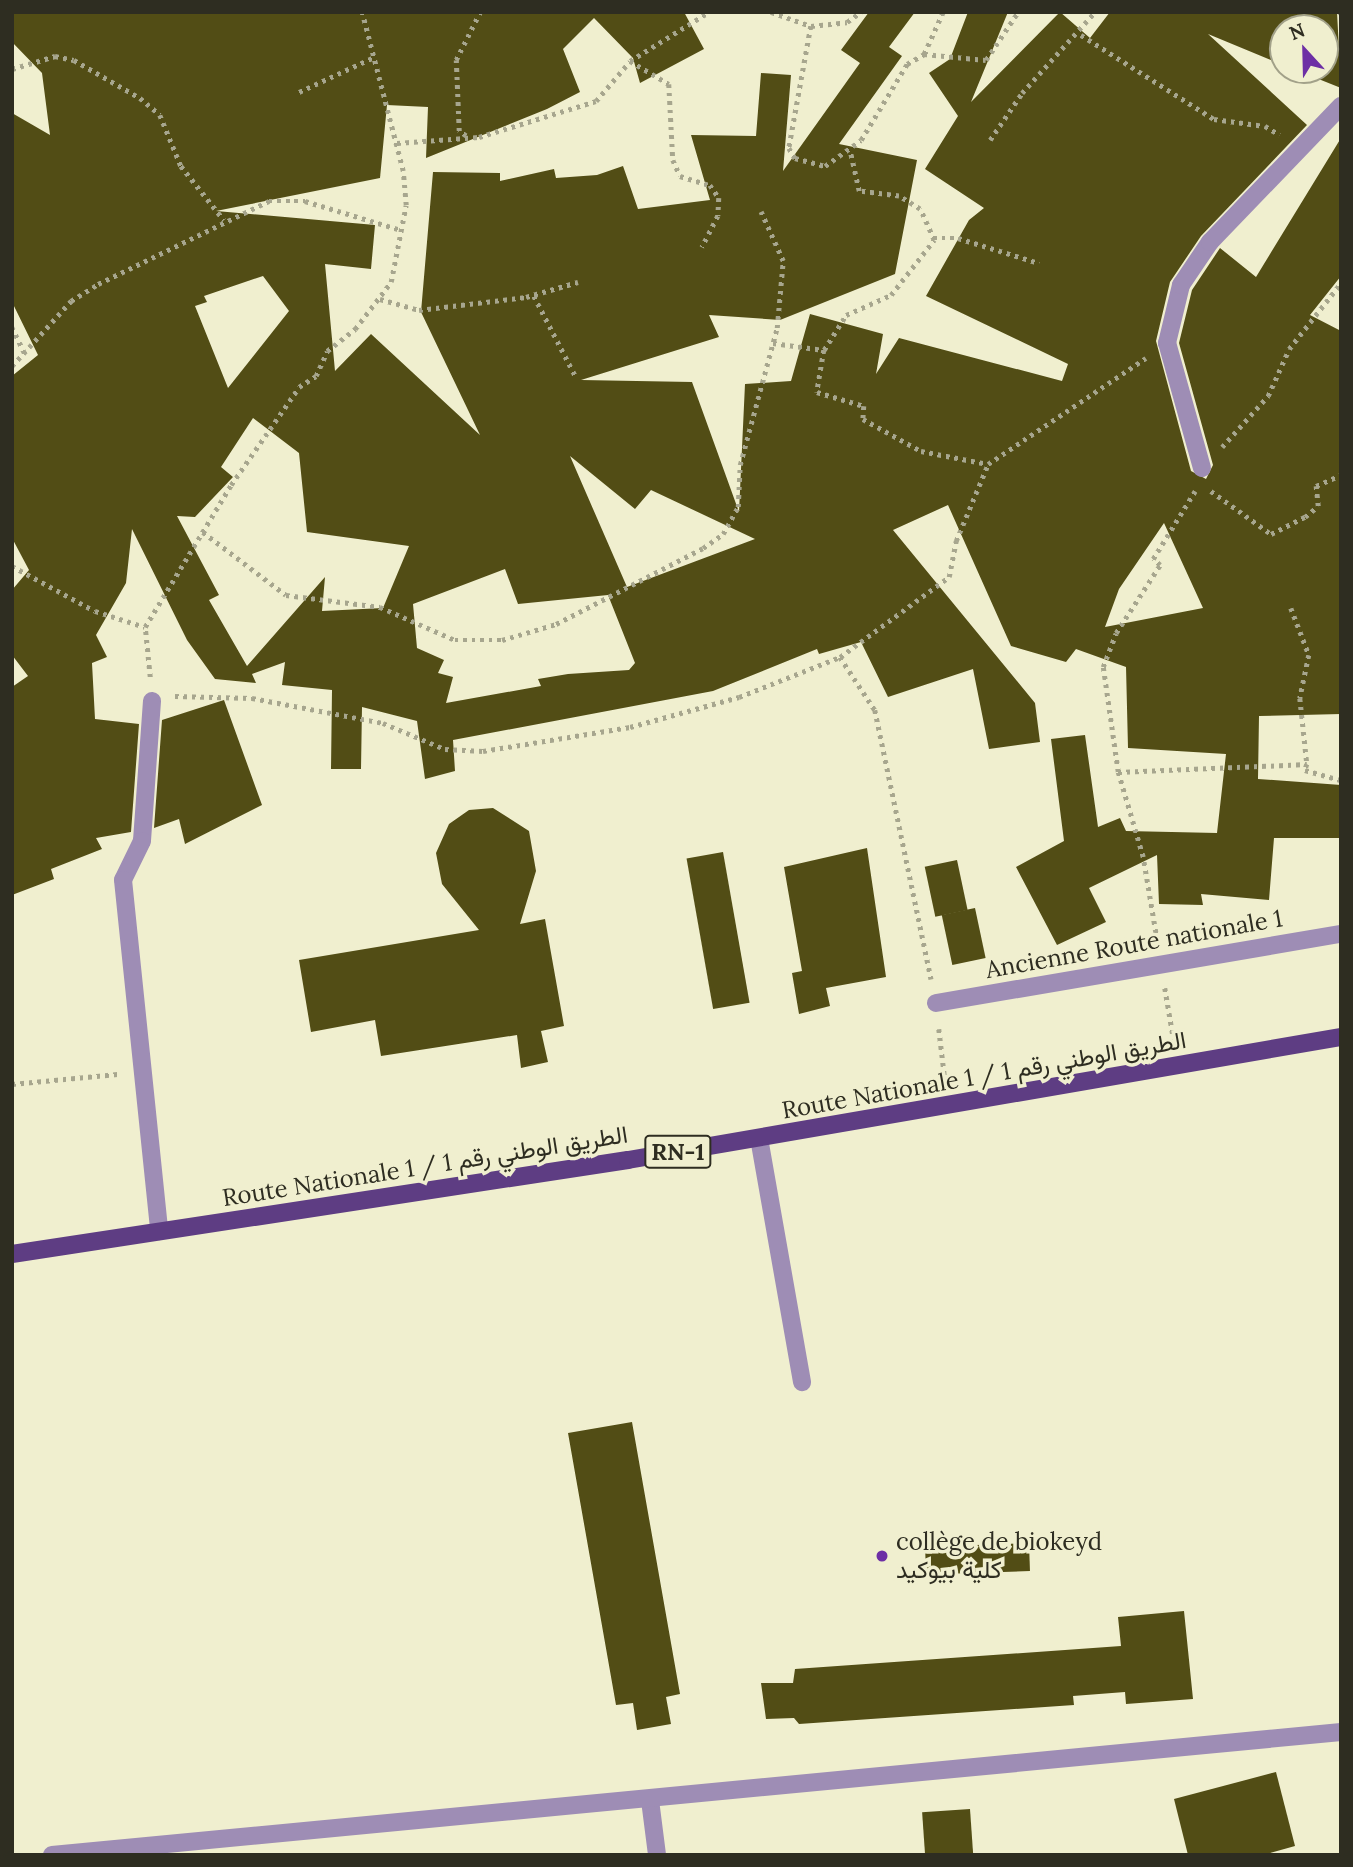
<!DOCTYPE html>
<html>
<head>
<meta charset="utf-8">
<style>
  body { margin:0 }
  #map { position:relative; width:1353px; height:1867px; overflow:hidden; background:#f0efcf; font-family:Lora,Vazirmatn,serif }
  div>[style] { position:absolute }
  [style*='--x'] { left:calc(var(--x)*1px); top:calc(var(--y)*1px); width:calc(var(--w)*1px); rotate:calc(var(--a)*1deg) }
  .building>* { inset:0; background:#524d15; transform-origin:0 0 }
  .path>* { height:4.5px; margin-top:-2.25px; transform-origin:0; background:repeating-linear-gradient(90deg,#a7a68e 0 3.5px,transparent 0 8.5px) }
  .service>* { height:18px; margin:-9px; padding:0 9px; transform-origin:9px; border-radius:9px; background:#9e8db5 }
  .minor>* { height:18px; margin:-9px; padding:0 9px; transform-origin:9px; border-radius:9px; background:#9e8db5 }
  .primary>* { height:18px; margin:-9px; padding:0 9px; transform-origin:9px; border-radius:9px; background:#5e3d83 }
  .dots>* { width:19px; height:19px; translate:-50% -50%; box-sizing:border-box; border:4px solid #f0efcf; border-radius:50% }
  span { translate:-50% -50%; white-space:nowrap; text-align:center; line-height:1.15; -webkit-text-stroke:7px #f0efcf; paint-order:stroke }
  .shield-label span { padding:2px 5px; background:#f0efcf; border:2px solid; border-radius:5px; -webkit-text-stroke-width:0 }
  .shield-label { font-size:23px; color:#2e2d21; font-weight:700 }
  .street-label { font-size:24px; color:#2e2d21 }
  .poi-label { font-size:24px; color:#2e2d21 }
  .left { translate:0 -50%; text-align:left }
  .frame { position:absolute; inset:0; border:14px solid #2e2d21; pointer-events:none }
  .north { position:absolute; left:1269px; top:14px; width:70px; height:70px; box-sizing:border-box; background:#f0efcf; border:2px solid #a2a189; border-radius:50%; rotate:338deg; font-size:19px; font-weight:700; line-height:28px; text-align:center; color:#2e2d21 }
  .north::after { content:''; display:block; margin:auto; width:24px; height:32px; background:#6d2fa5; clip-path:polygon(50% 0,100% 100%,50% 72%,0 100%) }
</style>
</head>
<body>
<div id="map">
  <div class="building">
    <div style="clip-path:polygon(evenodd,12px 12px,684px 12px,704px 49px,640px 83px,633px 58px,594px 18px,563px 49px,580px 92px,547px 109px,426px 158px,428px 107px,387px 105px,380px 178px,216px 211px,375px 225px,371px 269px,325px 264px,335px 371px,371px 334px,480px 435px,421px 312px,433px 172px,500px 173px,500px 181px,554px 169px,556px 178px,597px 175px,623px 166px,638px 209px,710px 200px,691px 135px,756px 136px,761px 73px,791px 75px,783px 171px,860px 63px,841px 50px,869px 12px,915px 12px,889px 47px,902px 56px,839px 144px,917px 160px,895px 274px,780px 320px,709px 315px,719px 337px,581px 380px,692px 382px,739px 512px,745px 384px,791px 381px,810px 314px,883px 334px,876px 374px,899px 338px,1062px 381px,1068px 364px,926px 296px,969px 220px,984px 208px,925px 169px,958px 116px,929px 73px,950px 59px,968px 12px,1008px 12px,971px 102px,1060px 12px,1090px 38px,1110px 12px,1337px 12px,1341px 88px,1296px 70px,1325px 70px,1325px 28px,1283px 28px,1283px 65px,1208px 34px,1307px 125px,1201px 236px,1170px 282px,1156px 341px,1191px 471px,1206px 479px,1213px 465px,1179px 343px,1192px 290px,1220px 248px,1256px 277px,1341px 138px,1341px 276px,1310px 315px,1341px 331px,1341px 714px,1259px 716px,1258px 779px,1341px 785px,1341px 838px,1274px 838px,1269px 900px,1201px 894px,1203px 905px,1159px 904px,1157px 855px,1089px 888px,1106px 922px,1057px 945px,1016px 867px,1064px 841px,1051px 739px,1085px 735px,1098px 827px,1120px 818px,1126px 831px,1217px 833px,1226px 754px,1128px 748px,1126px 667px,1076px 649px,1066px 662px,1011px 646px,948px 505px,893px 530px,1035px 703px,1040px 742px,989px 749px,973px 669px,888px 697px,861px 642px,819px 654px,817px 649px,713px 691px,453px 740px,455px 771px,425px 779px,417px 721px,362px 707px,361px 769px,331px 769px,332px 690px,282px 685px,285px 662px,252px 674px,256px 683px,215px 679px,187px 640px,132px 529px,126px 583px,96px 635px,107px 657px,92px 663px,95px 719px,139px 724px,131px 832px,96px 838px,102px 849px,51px 869px,54px 879px,12px 895px,12px 687px,28px 676px,12px 655px,12px 590px,29px 570px,12px 538px,12px 376px,38px 355px,12px 302px,12px 113px,50px 135px,42px 73px,12px 42px,12px 12px,263px 276px,289px 311px,228px 388px,195px 306px,207px 302px,204px 296px,263px 276px,12px 12px,253px 418px,299px 453px,307px 532px,409px 546px,383px 608px,322px 611px,325px 577px,247px 666px,209px 600px,219px 595px,177px 516px,195px 517px,233px 477px,221px 467px,253px 418px,12px 12px,570px 456px,635px 509px,651px 490px,755px 539px,627px 587px,570px 456px,12px 12px,1164px 523px,1203px 608px,1105px 627px,1119px 589px,1164px 523px,12px 12px,505px 569px,518px 604px,608px 595px,635px 663px,629px 670px,568px 674px,538px 679px,541px 686px,446px 703px,453px 677px,438px 673px,444px 660px,417px 648px,413px 604px,505px 569px)"></div>
    <div style="clip-path:polygon(224px 700px,262px 805px,185px 844px,179px 819px,154px 828px,162px 720px)"></div>
    <div style="clip-path:polygon(493px 808px,529px 831px,536px 871px,520px 924px,545px 919px,564px 1026px,541px 1031px,548px 1062px,521px 1068px,517px 1035px,381px 1056px,375px 1020px,311px 1032px,299px 960px,479px 930px,442px 884px,436px 853px,449px 824px,469px 810px)"></div>
    <div style="clip-path:polygon(867px 848px,886px 977px,826px 988px,830px 1006px,799px 1014px,792px 973px,802px 971px,784px 867px)"></div>
    <div style="left:723px;top:852px;width:153px;height:37px;rotate:80deg"></div>
    <div style="left:957px;top:860px;width:51px;height:33px;rotate:78deg"></div>
    <div style="left:975px;top:908px;width:51px;height:34px;rotate:78deg"></div>
    <div style="clip-path:polygon(632px 1422px,680px 1694px,666px 1697px,671px 1724px,637px 1730px,633px 1703px,616px 1705px,568px 1433px)"></div>
    <div style="left:1029px;top:1543px;width:28px;height:104px;rotate:88deg"></div>
    <div style="clip-path:polygon(1184px 1611px,1193px 1699px,1126px 1704px,1125px 1692px,1073px 1696px,1074px 1705px,799px 1724px,794px 1718px,766px 1719px,761px 1683px,793px 1683px,795px 1669px,1121px 1646px,1118px 1617px)"></div>
    <div style="clip-path:polygon(1276px 1772px,1295px 1846px,1263px 1855px,1188px 1855px,1174px 1799px)"></div>
    <div style="left:970px;top:1809px;width:46px;height:48px;rotate:86deg"></div>
  </div>
  <div class="path">
    <div style="--x:771;--y:12;--w:42;--a:19.3"></div>
    <div style="--x:811;--y:26;--w:36;--a:-6"></div>
    <div style="--x:847;--y:22;--w:17;--a:-36"></div>
    <div style="--x:1339;--y:12;--w:2;--a:27"></div>
    <div style="--x:811;--y:26;--w:124;--a:100.2"></div>
    <div style="--x:789;--y:148;--w:12;--a:59"></div>
    <div style="--x:795;--y:158;--w:31;--a:15"></div>
    <div style="--x:825;--y:166;--w:44;--a:-35.8"></div>
    <div style="--x:861;--y:140;--w:89;--a:-58.8"></div>
    <div style="--x:907;--y:64;--w:20;--a:-30"></div>
    <div style="--x:924;--y:54;--w:62;--a:5.5"></div>
    <div style="--x:986;--y:60;--w:58;--a:-56.3"></div>
    <div style="--x:1081;--y:35;--w:157;--a:32.3"></div>
    <div style="--x:1214;--y:119;--w:51;--a:7.8"></div>
    <div style="--x:1265;--y:126;--w:17;--a:31"></div>
    <div style="--x:924;--y:54;--w:46;--a:-65.7"></div>
    <div style="--x:630;--y:61;--w:45;--a:30.5"></div>
    <div style="--x:669;--y:84;--w:76;--a:87"></div>
    <div style="--x:673;--y:160;--w:17;--a:66"></div>
    <div style="--x:680;--y:176;--w:31;--a:17"></div>
    <div style="--x:710;--y:185;--w:16;--a:55"></div>
    <div style="--x:719;--y:198;--w:18;--a:93"></div>
    <div style="--x:718;--y:216;--w:35;--a:117"></div>
    <div style="--x:12;--y:69;--w:45;--a:-16.8"></div>
    <div style="--x:55;--y:56;--w:19;--a:12"></div>
    <div style="--x:74;--y:60;--w:76;--a:29.9"></div>
    <div style="--x:140;--y:98;--w:26;--a:40"></div>
    <div style="--x:160;--y:115;--w:55;--a:67.6"></div>
    <div style="--x:181;--y:166;--w:69;--a:51.5"></div>
    <div style="--x:299;--y:92;--w:83;--a:-25"></div>
    <div style="--x:466;--y:136;--w:9;--a:-144"></div>
    <div style="--x:459;--y:131;--w:71;--a:-92.4"></div>
    <div style="--x:456;--y:60;--w:54;--a:-63.4"></div>
    <div style="--x:990;--y:140;--w:57;--a:-55.8"></div>
    <div style="--x:1022;--y:93;--w:109;--a:-48"></div>
    <div style="--x:397;--y:143;--w:82;--a:-4.2"></div>
    <div style="--x:479;--y:137;--w:122;--a:-17.1"></div>
    <div style="--x:596;--y:101;--w:52;--a:-49.6"></div>
    <div style="--x:630;--y:61;--w:93;--a:-31.8"></div>
    <div style="--x:933;--y:238;--w:25;--a:0"></div>
    <div style="--x:958;--y:238;--w:85;--a:17.2"></div>
    <div style="--x:534;--y:296;--w:91;--a:62.6"></div>
    <div style="--x:380;--y:299;--w:41;--a:15.8"></div>
    <div style="--x:419;--y:310;--w:108;--a:-6.9"></div>
    <div style="--x:526;--y:297;--w:54;--a:-16.1"></div>
    <div style="--x:12;--y:327;--w:30;--a:64"></div>
    <div style="--x:773;--y:343;--w:51;--a:7.8"></div>
    <div style="--x:824;--y:350;--w:41;--a:-57.8"></div>
    <div style="--x:846;--y:315;--w:49;--a:-24"></div>
    <div style="--x:891;--y:295;--w:70;--a:-52"></div>
    <div style="--x:934;--y:240;--w:34;--a:-114"></div>
    <div style="--x:920;--y:209;--w:25;--a:-148"></div>
    <div style="--x:899;--y:196;--w:40;--a:-172.9"></div>
    <div style="--x:859;--y:191;--w:41;--a:-102.7"></div>
    <div style="--x:824;--y:350;--w:43;--a:99.5"></div>
    <div style="--x:817;--y:392;--w:49;--a:16.6"></div>
    <div style="--x:864;--y:406;--w:13;--a:94"></div>
    <div style="--x:863;--y:419;--w:66;--a:28.9"></div>
    <div style="--x:921;--y:451;--w:68;--a:11"></div>
    <div style="--x:12;--y:366;--w:88;--a:-47.8"></div>
    <div style="--x:71;--y:301;--w:32;--a:-32"></div>
    <div style="--x:98;--y:284;--w:190;--a:-25.9"></div>
    <div style="--x:269;--y:201;--w:36;--a:0"></div>
    <div style="--x:305;--y:201;--w:100;--a:16.8"></div>
    <div style="--x:1222;--y:447;--w:69;--a:-48"></div>
    <div style="--x:1268;--y:396;--w:51;--a:-65.9"></div>
    <div style="--x:1289;--y:349;--w:84;--a:-51.8"></div>
    <div style="--x:1211;--y:491;--w:74;--a:35.6"></div>
    <div style="--x:1271;--y:534;--w:38;--a:-27"></div>
    <div style="--x:1305;--y:517;--w:17;--a:-40"></div>
    <div style="--x:1318;--y:506;--w:20;--a:-96"></div>
    <div style="--x:1316;--y:486;--w:27;--a:-24"></div>
    <div style="--x:203;--y:532;--w:104;--a:37.2"></div>
    <div style="--x:286;--y:595;--w:95;--a:7.3"></div>
    <div style="--x:380;--y:607;--w:82;--a:23.7"></div>
    <div style="--x:455;--y:640;--w:47;--a:0"></div>
    <div style="--x:502;--y:640;--w:56;--a:-16.5"></div>
    <div style="--x:556;--y:624;--w:165;--a:-27.3"></div>
    <div style="--x:703;--y:548;--w:24;--a:-35"></div>
    <div style="--x:723;--y:534;--w:31;--a:-61"></div>
    <div style="--x:738;--y:507;--w:42;--a:-87.3"></div>
    <div style="--x:740;--y:465;--w:142;--a:-74.9"></div>
    <div style="--x:777;--y:328;--w:67;--a:-84.9"></div>
    <div style="--x:783;--y:261;--w:54;--a:-114.2"></div>
    <div style="--x:12;--y:566;--w:94;--a:28.5"></div>
    <div style="--x:95;--y:611;--w:52;--a:17.7"></div>
    <div style="--x:1291;--y:608;--w:50;--a:69"></div>
    <div style="--x:1309;--y:655;--w:44;--a:101.8"></div>
    <div style="--x:1300;--y:698;--w:66;--a:83.9"></div>
    <div style="--x:840;--y:657;--w:64;--a:56.6"></div>
    <div style="--x:875;--y:710;--w:275;--a:78.2"></div>
    <div style="--x:150;--y:677;--w:50;--a:-95.7"></div>
    <div style="--x:145;--y:627;--w:166;--a:-58.8"></div>
    <div style="--x:231;--y:485;--w:119;--a:-55.2"></div>
    <div style="--x:299;--y:387;--w:20;--a:-33"></div>
    <div style="--x:316;--y:376;--w:27;--a:-66"></div>
    <div style="--x:327;--y:351;--w:36;--a:-38"></div>
    <div style="--x:355;--y:329;--w:59;--a:-52.5"></div>
    <div style="--x:391;--y:282;--w:78;--a:-79"></div>
    <div style="--x:406;--y:205;--w:34;--a:-95"></div>
    <div style="--x:403;--y:171;--w:164;--a:-104.5"></div>
    <div style="--x:175;--y:696;--w:77;--a:1.5"></div>
    <div style="--x:252;--y:698;--w:133;--a:10.8"></div>
    <div style="--x:383;--y:723;--w:67;--a:22.8"></div>
    <div style="--x:445;--y:749;--w:38;--a:3"></div>
    <div style="--x:483;--y:751;--w:149;--a:-9.3"></div>
    <div style="--x:630;--y:727;--w:113;--a:-15.4"></div>
    <div style="--x:739;--y:697;--w:109;--a:-21.6"></div>
    <div style="--x:840;--y:657;--w:135;--a:-36.3"></div>
    <div style="--x:949;--y:577;--w:37;--a:-79"></div>
    <div style="--x:956;--y:541;--w:83;--a:-67.4"></div>
    <div style="--x:988;--y:464;--w:190;--a:-33.9"></div>
    <div style="--x:1118;--y:772;--w:189;--a:-2.4"></div>
    <div style="--x:1307;--y:764;--w:6;--a:108"></div>
    <div style="--x:1305;--y:770;--w:37;--a:16"></div>
    <div style="--x:1157;--y:941;--w:85;--a:-99.5"></div>
    <div style="--x:1143;--y:857;--w:89;--a:-106.4"></div>
    <div style="--x:1118;--y:772;--w:106;--a:-98.1"></div>
    <div style="--x:1103;--y:667;--w:36;--a:-69"></div>
    <div style="--x:1116;--y:633;--w:81;--a:-57.1"></div>
    <div style="--x:1160;--y:565;--w:9;--a:-139"></div>
    <div style="--x:1153;--y:559;--w:80;--a:-58.3"></div>
    <div style="--x:1165;--y:988;--w:54;--a:80.4"></div>
    <div style="--x:939;--y:1029;--w:50;--a:83.2"></div>
    <div style="--x:12;--y:1084;--w:106;--a:-5.4"></div>
  </div>
  <div class="service">
    <div style="--x:759;--y:1138;--w:248;--a:80"></div>
  </div>
  <div class="minor">
    <div style="--x:1202;--y:468;--w:130;--a:-105.6"></div>
    <div style="--x:1167;--y:343;--w:60;--a:-76.4"></div>
    <div style="--x:1181;--y:285;--w:52;--a:-56"></div>
    <div style="--x:1210;--y:242;--w:189;--a:-46.1"></div>
    <div style="--x:152;--y:701;--w:140;--a:94.1"></div>
    <div style="--x:142;--y:841;--w:43;--a:116"></div>
    <div style="--x:123;--y:880;--w:353;--a:84.1"></div>
    <div style="--x:936;--y:1003;--w:411;--a:-9.7"></div>
    <div style="--x:650;--y:1800;--w:55;--a:82.7"></div>
    <div style="--x:52;--y:1855;--w:1295;--a:-5.45"></div>
  </div>
  <div class="primary">
    <div style="--x:12;--y:1254;--w:623;--a:-8.68"></div>
    <div style="--x:628;--y:1160;--w:724;--a:-9.79"></div>
  </div>
  <div class="dots">
    <div style="left:882px;top:1556px;background:#6d2fa5"></div>
  </div>
  <div class="shield-label">
    <span style="left:678px;top:1152px">RN-1</span>
  </div>
  <div class="street-label">
    <span style="left:1134px;top:944px;rotate:-10deg">Ancienne Route nationale 1</span>
    <span style="left:984px;top:1075px;rotate:-10deg">Route Nationale 1 / الطريق الوطني رقم 1</span>
    <span style="left:425px;top:1166px;rotate:-9deg">Route Nationale 1 / الطريق الوطني رقم 1</span>
  </div>
  <div class="poi-label">
    <span class="left" style="left:896px;top:1556px">collège de biokeyd<br>كلية بيوكيد</span>
  </div>
  <div class="frame"></div>
  <div class="north">N</div>
</div>
</body>
</html>
